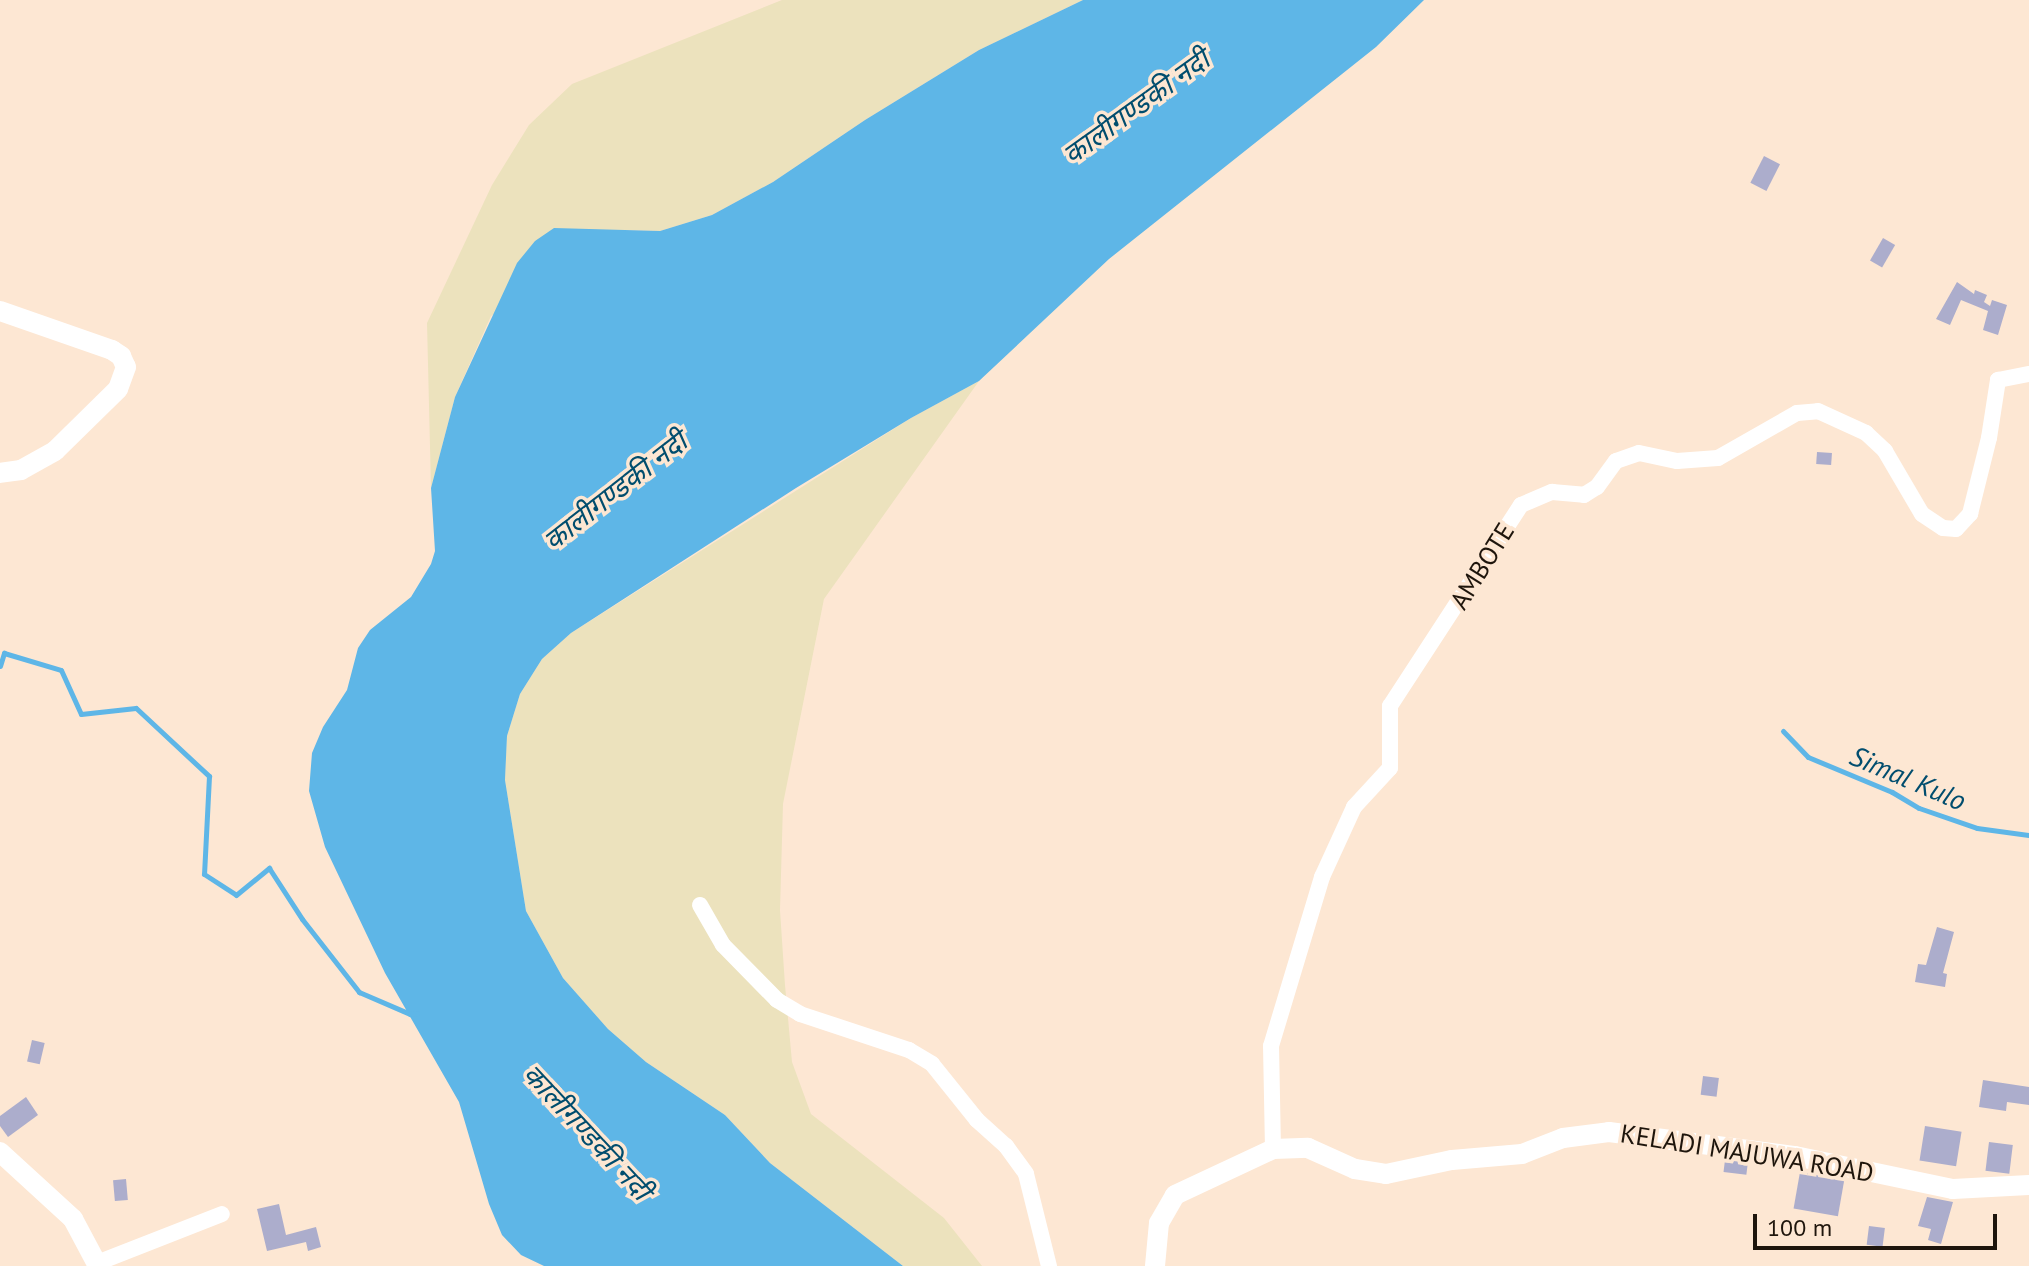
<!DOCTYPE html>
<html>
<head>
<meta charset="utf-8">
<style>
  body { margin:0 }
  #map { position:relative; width:2029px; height:1266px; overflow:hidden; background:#fde7d3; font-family:"PT Sans","Noto Sans Devanagari",sans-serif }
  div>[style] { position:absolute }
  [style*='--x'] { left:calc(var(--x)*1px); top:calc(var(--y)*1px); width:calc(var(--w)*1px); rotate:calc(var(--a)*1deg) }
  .sand>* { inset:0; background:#ece2bd }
  .water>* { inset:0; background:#5eb6e7 }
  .stream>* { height:5px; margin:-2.5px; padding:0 2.5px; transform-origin:2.5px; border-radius:2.5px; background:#5eb6e7 }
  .building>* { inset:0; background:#acadcc; transform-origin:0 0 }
  .minor>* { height:16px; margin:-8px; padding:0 8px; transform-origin:8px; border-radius:8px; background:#fff }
  .major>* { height:20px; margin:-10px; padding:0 10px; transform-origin:10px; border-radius:10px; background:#fff }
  span { translate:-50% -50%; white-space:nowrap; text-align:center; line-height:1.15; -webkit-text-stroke:7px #fde7d3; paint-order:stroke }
  .street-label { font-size:26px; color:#1e150c }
  .water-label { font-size:28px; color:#014d6e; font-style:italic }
  .scale { position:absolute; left:1753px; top:1214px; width:244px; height:36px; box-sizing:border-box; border:4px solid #1e150c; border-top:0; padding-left:10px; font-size:24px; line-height:28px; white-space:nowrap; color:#1e150c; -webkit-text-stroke:6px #fde7d3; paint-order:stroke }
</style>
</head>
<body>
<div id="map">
  <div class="sand">
    <div style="clip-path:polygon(782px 0,1083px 0,979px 50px,865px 120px,773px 182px,712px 215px,660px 231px,625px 230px,491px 316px,455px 397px,431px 488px,427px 323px,492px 185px,529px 125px,572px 84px)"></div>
    <div style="clip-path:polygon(979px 381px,824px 599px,783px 804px,780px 910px,785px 985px,792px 1062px,811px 1114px,944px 1218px,982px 1266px,903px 1266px,770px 1163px,725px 1115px,646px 1062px,608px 1029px,563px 978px,526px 911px,505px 780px,507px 736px,520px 694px,542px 659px,571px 633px,911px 418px)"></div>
  </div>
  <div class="water">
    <div style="clip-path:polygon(1083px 0,1424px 0,1376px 47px,1109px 259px,979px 381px,911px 418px,796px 488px,571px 633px,542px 659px,520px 694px,507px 736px,505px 780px,526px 911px,563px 978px,608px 1029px,646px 1062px,725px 1115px,770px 1163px,903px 1266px,544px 1266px,521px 1255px,502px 1235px,489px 1204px,459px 1102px,385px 973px,325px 847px,309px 791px,312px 753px,323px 727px,347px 690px,358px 648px,370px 630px,411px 597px,431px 564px,435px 551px,431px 488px,455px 397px,517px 263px,535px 241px,554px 228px,660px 231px,712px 215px,773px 182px,865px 120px,979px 50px)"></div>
  </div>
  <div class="stream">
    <div style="--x:0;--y:666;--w:14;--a:-73"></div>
    <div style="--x:4;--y:653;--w:59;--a:16.6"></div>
    <div style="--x:61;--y:670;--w:48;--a:65.6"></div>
    <div style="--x:81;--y:714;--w:55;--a:-6.2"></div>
    <div style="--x:136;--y:708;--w:100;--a:43"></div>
    <div style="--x:209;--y:776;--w:98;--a:92.9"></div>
    <div style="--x:204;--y:874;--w:38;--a:33"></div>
    <div style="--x:236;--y:895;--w:43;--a:-39.3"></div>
    <div style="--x:269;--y:868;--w:61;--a:57.1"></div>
    <div style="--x:302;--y:919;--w:93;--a:52"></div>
    <div style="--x:359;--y:992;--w:56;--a:23.3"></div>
    <div style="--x:410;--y:1014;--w:7;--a:-8"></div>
    <div style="--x:1783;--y:731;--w:36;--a:46"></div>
    <div style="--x:1808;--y:757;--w:91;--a:22.6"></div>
    <div style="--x:1892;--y:792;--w:31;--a:31"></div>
    <div style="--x:1919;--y:808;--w:61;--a:19"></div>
    <div style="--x:1977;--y:828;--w:52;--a:7.7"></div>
  </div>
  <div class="building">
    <div style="left:1764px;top:156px;width:18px;height:30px;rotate:27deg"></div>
    <div style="left:1883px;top:238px;width:14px;height:26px;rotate:30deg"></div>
    <div style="clip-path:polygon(1957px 282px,1974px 294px,1975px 290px,1987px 295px,1984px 302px,1990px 306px,1992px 300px,2007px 305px,1998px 335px,1983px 330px,1988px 311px,1961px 300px,1950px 325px,1936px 319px)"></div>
    <div style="left:1817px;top:452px;width:15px;height:12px;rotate:4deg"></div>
    <div style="clip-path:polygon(1937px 927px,1954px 932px,1943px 973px,1947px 974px,1945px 987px,1915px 982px,1918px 964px,1926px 965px)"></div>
    <div style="left:32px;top:1040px;width:13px;height:22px;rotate:13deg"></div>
    <div style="left:1703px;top:1076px;width:16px;height:19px;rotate:7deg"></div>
    <div style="clip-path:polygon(1983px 1080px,2029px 1087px,2029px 1105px,2007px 1102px,2006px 1111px,1979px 1107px)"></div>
    <div style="clip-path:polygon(26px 1097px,38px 1115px,8px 1137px,0 1126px,0 1116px)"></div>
    <div style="left:1925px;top:1126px;width:37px;height:35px;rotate:9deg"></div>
    <div style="left:1989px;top:1142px;width:24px;height:29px;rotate:7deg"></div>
    <div style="left:1725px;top:1160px;width:23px;height:12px;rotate:7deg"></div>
    <div style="left:1800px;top:1172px;width:45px;height:37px;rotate:10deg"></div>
    <div style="left:126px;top:1179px;width:21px;height:13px;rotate:85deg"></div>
    <div style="clip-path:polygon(1927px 1197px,1953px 1202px,1941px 1244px,1928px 1240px,1931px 1229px,1918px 1226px)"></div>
    <div style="clip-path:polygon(279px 1204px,286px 1235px,316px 1227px,321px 1247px,308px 1251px,306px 1242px,267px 1251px,257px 1209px)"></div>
    <div style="left:1869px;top:1226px;width:16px;height:19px;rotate:7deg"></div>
  </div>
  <div class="minor">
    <div style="--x:700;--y:905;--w:46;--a:60.1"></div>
    <div style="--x:723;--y:945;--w:77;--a:45.5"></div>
    <div style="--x:777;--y:1000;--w:27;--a:31"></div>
    <div style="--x:800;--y:1014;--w:115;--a:18.3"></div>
    <div style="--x:909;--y:1050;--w:27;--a:31"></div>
    <div style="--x:932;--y:1064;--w:72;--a:51.2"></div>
    <div style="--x:977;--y:1120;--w:39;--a:42"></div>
    <div style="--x:1006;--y:1146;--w:34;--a:54"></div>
    <div style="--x:1026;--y:1174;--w:95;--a:76"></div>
    <div style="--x:1273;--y:1149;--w:103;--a:-91.1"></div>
    <div style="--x:1271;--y:1046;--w:177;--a:-73.2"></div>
    <div style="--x:1322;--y:877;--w:77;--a:-65.4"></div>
    <div style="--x:1354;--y:807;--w:53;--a:-47.3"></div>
    <div style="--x:1390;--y:768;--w:62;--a:-90"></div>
    <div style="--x:1390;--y:706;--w:240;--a:-56.9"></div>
    <div style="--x:1521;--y:505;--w:34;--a:-23"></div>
    <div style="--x:1552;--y:492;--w:32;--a:5"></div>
    <div style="--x:1584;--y:495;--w:15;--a:-32"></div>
    <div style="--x:1597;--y:487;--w:32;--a:-54"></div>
    <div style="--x:1616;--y:461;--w:24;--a:-19"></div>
    <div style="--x:1639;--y:453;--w:39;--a:12"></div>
    <div style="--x:1677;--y:461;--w:41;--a:-4.2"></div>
    <div style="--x:1718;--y:458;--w:91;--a:-29.7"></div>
    <div style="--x:1797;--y:413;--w:21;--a:-5"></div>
    <div style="--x:1818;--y:411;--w:53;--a:24.6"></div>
    <div style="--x:1866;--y:433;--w:26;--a:43"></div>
    <div style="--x:1885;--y:451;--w:73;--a:59.6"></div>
    <div style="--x:1922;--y:514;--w:25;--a:34"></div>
    <div style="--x:1943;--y:528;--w:13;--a:4"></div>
    <div style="--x:1956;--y:529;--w:21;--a:-47"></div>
    <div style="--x:1970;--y:514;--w:78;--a:-76"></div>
    <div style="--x:1989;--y:438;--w:59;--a:-81.2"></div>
    <div style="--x:1998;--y:380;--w:32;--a:-11"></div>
    <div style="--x:97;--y:1263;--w:134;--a:-21.4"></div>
  </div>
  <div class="major">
    <div style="--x:0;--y:311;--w:119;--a:19.2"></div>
    <div style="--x:112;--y:350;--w:11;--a:34"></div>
    <div style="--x:121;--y:356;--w:12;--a:66"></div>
    <div style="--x:126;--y:367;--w:23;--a:110"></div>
    <div style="--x:118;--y:389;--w:88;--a:135.5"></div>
    <div style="--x:55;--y:451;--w:39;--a:151"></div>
    <div style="--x:21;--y:470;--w:21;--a:172"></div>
    <div style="--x:0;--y:1152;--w:99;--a:42.5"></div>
    <div style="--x:73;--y:1219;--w:53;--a:62"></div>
    <div style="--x:1155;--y:1266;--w:43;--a:-84.7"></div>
    <div style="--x:1159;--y:1223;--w:32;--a:-60"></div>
    <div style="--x:1175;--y:1195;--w:108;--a:-25.1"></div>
    <div style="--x:1273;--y:1149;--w:35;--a:-2"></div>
    <div style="--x:1308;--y:1148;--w:51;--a:24.1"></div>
    <div style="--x:1355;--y:1169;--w:31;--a:9"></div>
    <div style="--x:1386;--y:1174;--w:67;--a:-12"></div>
    <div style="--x:1452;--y:1160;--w:70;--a:-4.9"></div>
    <div style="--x:1522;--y:1154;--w:44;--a:-21.3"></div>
    <div style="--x:1563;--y:1138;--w:46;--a:-7.4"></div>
    <div style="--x:1609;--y:1132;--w:188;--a:7.4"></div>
    <div style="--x:1795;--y:1156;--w:161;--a:11.8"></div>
    <div style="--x:1953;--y:1189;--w:76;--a:-3"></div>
  </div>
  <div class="street-label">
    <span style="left:1482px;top:566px;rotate:-58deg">AMBOTE</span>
    <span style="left:1747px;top:1153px;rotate:9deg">KELADI MAJUWA ROAD</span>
  </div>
  <div class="water-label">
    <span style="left:1136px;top:107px;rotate:-36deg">कालीगण्डकी नदी</span>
    <span style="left:615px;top:491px;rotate:-38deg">कालीगण्डकी नदी</span>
    <span style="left:1908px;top:778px;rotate:23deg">Simal Kulo</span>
    <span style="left:587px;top:1132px;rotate:47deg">कालीगण्डकी नदी</span>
  </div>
  <div class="scale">100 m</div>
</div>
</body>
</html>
